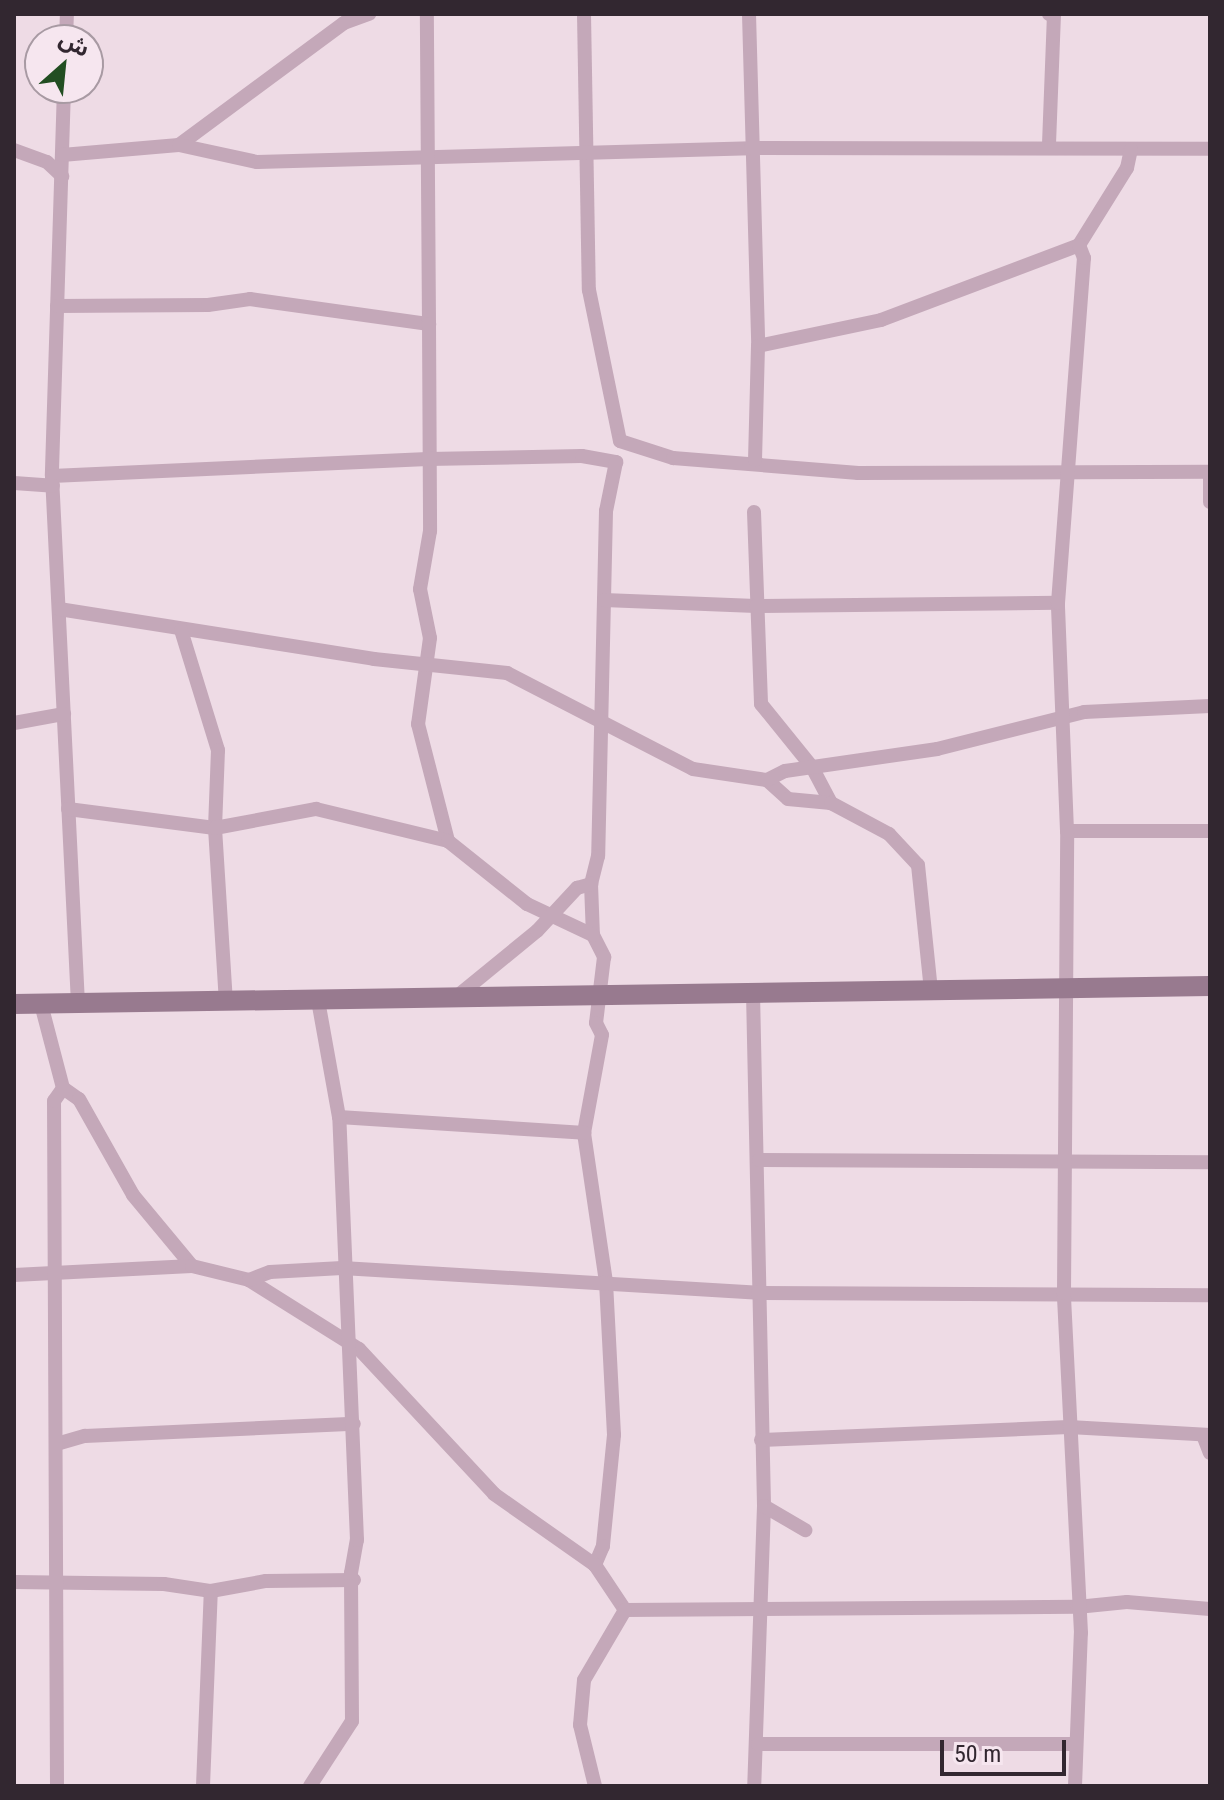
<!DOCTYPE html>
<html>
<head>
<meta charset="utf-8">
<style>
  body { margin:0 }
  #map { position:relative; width:1224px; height:1800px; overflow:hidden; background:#eedbe5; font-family:"Roboto Condensed","Noto Sans Arabic",sans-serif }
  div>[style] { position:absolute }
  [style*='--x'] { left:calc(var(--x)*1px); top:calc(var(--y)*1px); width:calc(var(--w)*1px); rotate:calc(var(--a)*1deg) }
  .minor>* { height:14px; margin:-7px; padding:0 7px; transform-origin:7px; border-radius:7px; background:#c4a8b9 }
  .secondary>* { height:20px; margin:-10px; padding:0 10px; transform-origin:10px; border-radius:10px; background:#987a8f }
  span { translate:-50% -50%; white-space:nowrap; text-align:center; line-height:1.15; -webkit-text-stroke:8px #f6e6ef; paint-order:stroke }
  .frame { position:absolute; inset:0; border:16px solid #322730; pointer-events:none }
  .north { position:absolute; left:24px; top:24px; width:80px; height:80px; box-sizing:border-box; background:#f6e6ef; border:2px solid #a89aa3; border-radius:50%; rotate:27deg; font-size:22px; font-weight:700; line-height:32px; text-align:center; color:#322730 }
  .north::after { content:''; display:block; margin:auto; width:28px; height:36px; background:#224e22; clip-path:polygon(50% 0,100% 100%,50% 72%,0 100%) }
  .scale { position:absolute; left:940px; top:1740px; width:126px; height:36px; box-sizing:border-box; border:4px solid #322730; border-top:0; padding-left:10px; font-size:24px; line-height:28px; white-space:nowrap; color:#322730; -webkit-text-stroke:6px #f6e6ef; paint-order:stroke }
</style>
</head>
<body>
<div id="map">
  <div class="minor">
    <div style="--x:584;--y:14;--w:276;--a:89"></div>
    <div style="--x:589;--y:290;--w:154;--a:78.4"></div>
    <div style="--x:620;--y:441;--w:56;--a:17.8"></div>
    <div style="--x:673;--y:458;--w:186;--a:4.6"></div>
    <div style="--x:858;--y:473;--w:352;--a:-0.2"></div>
    <div style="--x:749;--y:14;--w:332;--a:88.4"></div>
    <div style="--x:758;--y:346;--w:114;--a:91.5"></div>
    <div style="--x:1049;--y:14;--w:5;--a:0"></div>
    <div style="--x:1054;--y:14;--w:130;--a:92.2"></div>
    <div style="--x:66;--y:40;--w:26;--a:-88"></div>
    <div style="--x:64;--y:88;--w:388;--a:91.8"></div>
    <div style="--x:52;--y:476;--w:528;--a:87.18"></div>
    <div style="--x:179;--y:145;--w:205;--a:-36.5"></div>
    <div style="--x:344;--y:23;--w:27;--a:-20"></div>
    <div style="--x:14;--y:150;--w:35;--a:20"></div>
    <div style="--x:47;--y:162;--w:21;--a:43"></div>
    <div style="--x:62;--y:155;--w:117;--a:-4.9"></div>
    <div style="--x:179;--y:145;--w:80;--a:12.3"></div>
    <div style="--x:257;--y:162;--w:494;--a:-1.6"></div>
    <div style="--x:751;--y:148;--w:459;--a:0.1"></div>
    <div style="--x:57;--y:306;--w:151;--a:-0.4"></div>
    <div style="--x:208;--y:305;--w:42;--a:-8.1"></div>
    <div style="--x:250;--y:299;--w:181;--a:8"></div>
    <div style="--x:429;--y:324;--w:310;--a:-90.4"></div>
    <div style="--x:429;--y:324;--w:207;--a:89.7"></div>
    <div style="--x:430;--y:531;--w:59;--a:99.8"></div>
    <div style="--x:420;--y:589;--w:50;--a:78.5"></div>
    <div style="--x:430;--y:638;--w:87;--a:97.9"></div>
    <div style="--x:418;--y:724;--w:121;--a:75.6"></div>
    <div style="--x:758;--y:346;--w:126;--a:-11.9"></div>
    <div style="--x:881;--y:320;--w:212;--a:-20.7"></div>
    <div style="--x:1079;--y:245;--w:91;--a:-58.1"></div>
    <div style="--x:1127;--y:168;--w:19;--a:-78"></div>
    <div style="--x:1210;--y:472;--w:30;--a:90"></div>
    <div style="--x:52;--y:476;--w:376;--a:-2.6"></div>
    <div style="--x:428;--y:459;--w:154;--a:-1.1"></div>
    <div style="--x:582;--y:456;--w:35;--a:10"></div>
    <div style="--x:616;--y:462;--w:50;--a:101.5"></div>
    <div style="--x:606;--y:511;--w:345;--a:91.3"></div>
    <div style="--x:598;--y:856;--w:29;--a:104"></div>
    <div style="--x:591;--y:884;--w:51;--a:87.8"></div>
    <div style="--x:593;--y:935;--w:25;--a:63"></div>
    <div style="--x:604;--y:957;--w:66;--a:96.9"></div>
    <div style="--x:596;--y:1023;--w:13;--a:63"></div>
    <div style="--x:602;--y:1035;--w:100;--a:100.4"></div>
    <div style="--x:584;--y:1133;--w:151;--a:81.6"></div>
    <div style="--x:606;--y:1282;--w:153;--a:87"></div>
    <div style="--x:614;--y:1435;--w:112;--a:95.7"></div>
    <div style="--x:603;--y:1546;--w:21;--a:113"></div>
    <div style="--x:14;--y:483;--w:39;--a:4"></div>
    <div style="--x:754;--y:512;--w:192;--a:87.9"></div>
    <div style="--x:761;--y:704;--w:81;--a:51"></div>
    <div style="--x:812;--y:767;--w:41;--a:62.2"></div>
    <div style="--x:604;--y:600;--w:152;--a:2.3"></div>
    <div style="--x:756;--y:606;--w:302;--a:-0.6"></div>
    <div style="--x:59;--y:609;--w:319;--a:9"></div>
    <div style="--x:374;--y:659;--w:134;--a:6"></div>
    <div style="--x:507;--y:673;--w:209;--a:27.3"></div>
    <div style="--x:693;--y:769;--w:75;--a:8.5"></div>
    <div style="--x:767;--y:780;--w:28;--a:42"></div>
    <div style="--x:788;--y:799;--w:43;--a:5.3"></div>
    <div style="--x:831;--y:803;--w:66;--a:28.1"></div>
    <div style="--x:889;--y:834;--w:42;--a:46.9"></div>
    <div style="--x:918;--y:865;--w:127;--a:84.1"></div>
    <div style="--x:181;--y:630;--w:126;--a:72.9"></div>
    <div style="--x:218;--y:750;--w:78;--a:92.2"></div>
    <div style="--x:215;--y:828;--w:173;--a:86.4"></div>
    <div style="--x:14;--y:723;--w:51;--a:-10.2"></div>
    <div style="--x:767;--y:780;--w:20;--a:-27"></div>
    <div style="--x:785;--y:771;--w:154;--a:-8.2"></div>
    <div style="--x:937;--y:749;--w:152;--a:-14.1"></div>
    <div style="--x:1084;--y:712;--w:126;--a:-2.7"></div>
    <div style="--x:68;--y:809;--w:148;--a:7.4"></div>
    <div style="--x:215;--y:828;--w:103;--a:-10.7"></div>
    <div style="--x:316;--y:809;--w:136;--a:13.6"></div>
    <div style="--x:448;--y:841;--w:101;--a:38.6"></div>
    <div style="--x:527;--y:904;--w:73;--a:25.2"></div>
    <div style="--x:1067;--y:831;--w:143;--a:0"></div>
    <div style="--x:753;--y:993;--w:513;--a:88.77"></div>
    <div style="--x:764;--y:1506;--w:280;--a:92"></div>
    <div style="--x:455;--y:998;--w:106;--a:-39.3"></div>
    <div style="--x:537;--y:931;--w:59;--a:-47.1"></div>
    <div style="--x:577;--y:888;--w:15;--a:-16"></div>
    <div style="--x:41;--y:1004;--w:87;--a:75.3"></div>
    <div style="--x:63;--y:1088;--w:19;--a:35"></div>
    <div style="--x:79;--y:1099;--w:110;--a:60.6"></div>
    <div style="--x:133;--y:1195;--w:92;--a:50.3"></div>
    <div style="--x:339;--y:1117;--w:246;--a:3.7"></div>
    <div style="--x:759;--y:1160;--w:451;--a:0.3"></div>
    <div style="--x:14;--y:1275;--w:178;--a:-2.9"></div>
    <div style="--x:192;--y:1266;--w:59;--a:13.8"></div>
    <div style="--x:249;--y:1280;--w:130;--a:32.1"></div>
    <div style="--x:359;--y:1349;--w:198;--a:47"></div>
    <div style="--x:494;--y:1494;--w:123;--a:35.1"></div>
    <div style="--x:595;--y:1565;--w:54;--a:56.3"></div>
    <div style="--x:625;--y:1610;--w:452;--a:-0.4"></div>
    <div style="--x:1077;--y:1607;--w:50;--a:-5.7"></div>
    <div style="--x:1127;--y:1602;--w:83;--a:4.8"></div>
    <div style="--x:249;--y:1280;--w:22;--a:-21"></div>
    <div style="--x:270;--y:1272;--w:72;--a:-3.2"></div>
    <div style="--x:342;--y:1268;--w:417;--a:3.4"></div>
    <div style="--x:758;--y:1293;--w:452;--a:0.3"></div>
    <div style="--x:1203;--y:1435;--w:19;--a:69"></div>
    <div style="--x:761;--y:1440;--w:308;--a:-2.4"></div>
    <div style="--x:1069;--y:1427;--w:141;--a:3.2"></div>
    <div style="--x:60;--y:1443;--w:26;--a:-16"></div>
    <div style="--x:85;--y:1436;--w:269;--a:-2.6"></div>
    <div style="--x:764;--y:1506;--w:48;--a:30.3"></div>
    <div style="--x:14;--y:1582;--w:150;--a:0.8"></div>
    <div style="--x:164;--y:1584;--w:48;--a:8.5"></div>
    <div style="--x:211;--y:1591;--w:56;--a:-10.3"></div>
    <div style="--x:266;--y:1581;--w:88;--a:-0.7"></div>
    <div style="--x:758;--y:1744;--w:314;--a:0"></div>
    <div style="--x:57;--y:1786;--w:685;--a:-90.25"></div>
    <div style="--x:54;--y:1101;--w:16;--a:-55"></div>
    <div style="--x:203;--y:1786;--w:195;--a:-87.7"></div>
    <div style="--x:310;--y:1786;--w:77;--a:-57.1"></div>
    <div style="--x:352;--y:1721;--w:148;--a:-90.4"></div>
    <div style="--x:351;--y:1573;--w:34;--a:-80"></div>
    <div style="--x:357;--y:1540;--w:423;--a:-92.4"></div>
    <div style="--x:339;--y:1117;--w:119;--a:-100.2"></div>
    <div style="--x:595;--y:1786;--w:63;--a:-103.8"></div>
    <div style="--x:580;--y:1725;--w:45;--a:-84.9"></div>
    <div style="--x:584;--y:1680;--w:81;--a:-59.6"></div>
    <div style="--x:1075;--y:1786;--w:153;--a:-87.8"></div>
    <div style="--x:1081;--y:1633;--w:340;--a:-92.9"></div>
    <div style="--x:1064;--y:1293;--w:462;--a:-89.6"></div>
    <div style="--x:1067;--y:831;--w:228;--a:-92.3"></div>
    <div style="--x:1058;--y:603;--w:346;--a:-85.7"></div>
    <div style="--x:1084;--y:258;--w:14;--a:-111"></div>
  </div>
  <div class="secondary">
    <div style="--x:14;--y:1004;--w:1196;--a:-0.86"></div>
  </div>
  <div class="frame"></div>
  <div class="north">ش</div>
  <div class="scale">50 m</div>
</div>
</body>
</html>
